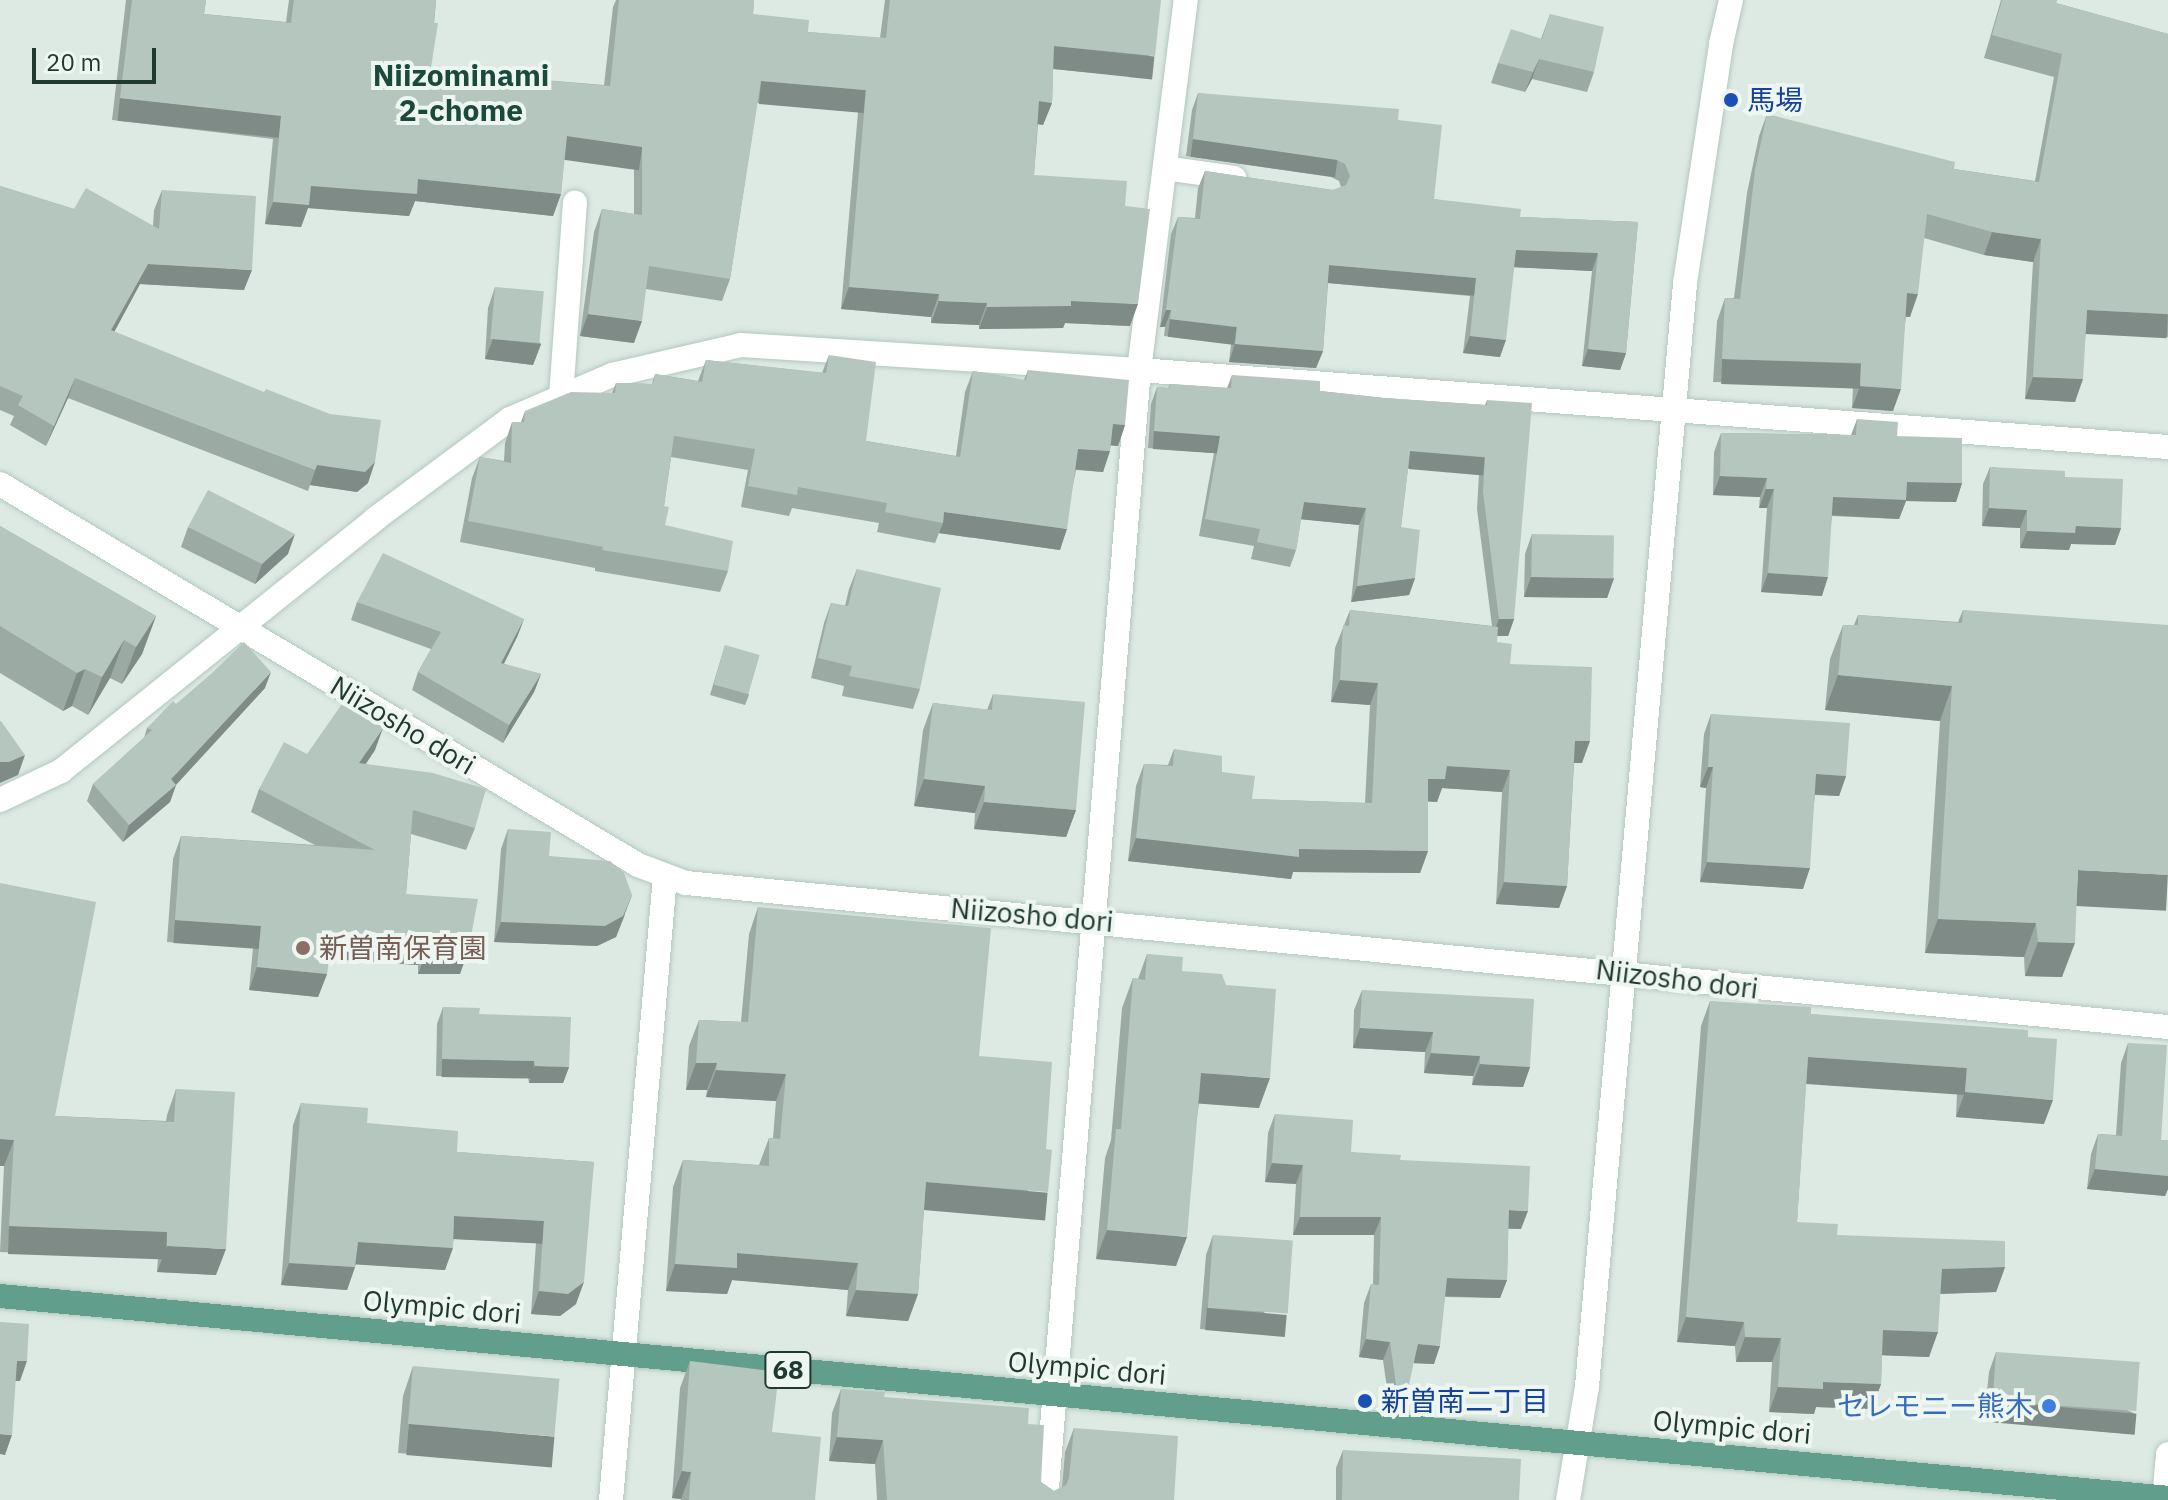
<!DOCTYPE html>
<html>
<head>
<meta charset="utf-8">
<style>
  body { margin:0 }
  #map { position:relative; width:2168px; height:1500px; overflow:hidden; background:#dde9e3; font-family:"IBM Plex Sans","Noto Sans JP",sans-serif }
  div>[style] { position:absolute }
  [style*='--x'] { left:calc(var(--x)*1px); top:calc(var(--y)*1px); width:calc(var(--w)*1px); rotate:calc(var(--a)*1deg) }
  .roads { filter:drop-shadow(0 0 2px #b0c9be) drop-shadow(0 0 2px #b0c9be) }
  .lane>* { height:24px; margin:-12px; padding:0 12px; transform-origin:12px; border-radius:12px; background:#fff }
  .street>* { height:24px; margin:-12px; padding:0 12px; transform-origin:12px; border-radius:12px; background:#fff }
  .secondary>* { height:24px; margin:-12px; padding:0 12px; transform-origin:12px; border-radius:12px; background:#fff }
  .primary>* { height:24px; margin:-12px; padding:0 12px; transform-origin:12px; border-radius:12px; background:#619f8c }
  .wall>* { inset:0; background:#9caaa4 }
  .shaded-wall>* { inset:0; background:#7f8b86; transform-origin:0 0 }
  .building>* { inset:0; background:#b5c6bf; transform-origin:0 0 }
  .dots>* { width:22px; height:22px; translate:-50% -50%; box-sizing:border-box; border:4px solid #edf6f1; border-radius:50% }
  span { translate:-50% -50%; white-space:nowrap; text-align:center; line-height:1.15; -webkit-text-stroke:8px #edf6f1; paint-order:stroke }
  .shield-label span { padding:2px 6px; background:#edf6f1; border:2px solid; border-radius:6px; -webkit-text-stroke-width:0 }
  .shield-label { font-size:26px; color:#1f3830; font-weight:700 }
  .transit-label { font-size:28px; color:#164399 }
  .left { translate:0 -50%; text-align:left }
  .street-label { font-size:28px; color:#1f3830 }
  .education-label { font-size:28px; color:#785e54 }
  .shop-label { font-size:28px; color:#366cbe }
  .right { translate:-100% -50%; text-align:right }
  .neighbourhood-label { font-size:30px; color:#1b4a3c; font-weight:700 }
  .scale { position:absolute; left:32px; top:48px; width:124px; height:36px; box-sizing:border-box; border:4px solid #1f3830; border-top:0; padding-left:10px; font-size:24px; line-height:28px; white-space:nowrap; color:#1f3830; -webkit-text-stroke:6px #edf6f1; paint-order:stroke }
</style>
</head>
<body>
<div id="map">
  <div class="roads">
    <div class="lane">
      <div style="--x:1165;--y:168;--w:70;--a:8.2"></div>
      <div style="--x:561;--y:397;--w:195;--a:-85.9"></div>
    </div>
    <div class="street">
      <div style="--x:0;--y:800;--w:68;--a:-25.4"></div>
      <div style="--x:61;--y:771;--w:403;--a:-38.7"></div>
      <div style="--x:375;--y:519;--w:168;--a:-36.5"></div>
      <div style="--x:510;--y:419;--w:111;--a:-23.3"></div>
      <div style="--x:612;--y:375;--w:132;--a:-13.1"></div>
      <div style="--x:741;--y:345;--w:399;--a:3.6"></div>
      <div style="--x:1139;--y:370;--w:1032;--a:4.28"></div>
      <div style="--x:1046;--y:1500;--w:1134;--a:-85.3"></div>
      <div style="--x:1139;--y:370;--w:373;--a:-82.8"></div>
      <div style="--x:2164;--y:1500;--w:46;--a:-85"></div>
    </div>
    <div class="secondary">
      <div style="--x:0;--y:484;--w:743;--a:30.84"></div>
      <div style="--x:638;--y:865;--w:51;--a:20.6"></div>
      <div style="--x:686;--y:883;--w:1489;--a:5.55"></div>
      <div style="--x:611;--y:1500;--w:625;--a:-85.05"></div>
      <div style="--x:1568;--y:1500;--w:116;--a:-80.5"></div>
      <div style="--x:1587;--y:1386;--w:1107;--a:-84.92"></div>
      <div style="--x:1685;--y:283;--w:242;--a:-81.4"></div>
      <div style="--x:1721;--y:44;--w:45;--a:-77.2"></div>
    </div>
    <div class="primary">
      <div style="--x:0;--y:1296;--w:2177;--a:5.32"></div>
    </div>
  </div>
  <div class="wall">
    <div style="clip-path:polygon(126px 0,206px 0,204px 14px,286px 22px,289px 0,436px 0,430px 74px,527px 88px,531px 79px,604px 85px,613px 7px,616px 0,754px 0,753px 14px,808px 32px,880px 38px,885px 0,1156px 0,1147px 78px,1053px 69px,1052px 103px,1043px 125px,1038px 124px,1034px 175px,1125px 206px,1130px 326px,1065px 323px,1063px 328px,979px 329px,979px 325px,931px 323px,931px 317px,841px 309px,858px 112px,757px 103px,730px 279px,722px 301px,646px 289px,634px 343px,580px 336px,594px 232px,602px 209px,634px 214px,634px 169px,564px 159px,561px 194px,553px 216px,415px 201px,409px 216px,308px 208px,301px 227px,265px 224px,273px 139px,112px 120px)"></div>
    <div style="clip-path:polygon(2001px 0,2057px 0,2056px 3px,2168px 34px,2168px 337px,2086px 333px,2075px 402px,2025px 399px,2033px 262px,1984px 255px,1924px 238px,1910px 317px,1906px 317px,1893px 411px,1852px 408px,1853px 386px,1713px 382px,1717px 321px,1725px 298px,1734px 298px,1747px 193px,1759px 136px,1767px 114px,1954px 169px,2035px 181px,2054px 77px,1984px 58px)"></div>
    <div style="clip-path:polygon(1550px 14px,1594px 72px,1587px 92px,1532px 79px,1525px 92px,1491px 83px,1498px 63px,1541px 39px)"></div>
    <div style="clip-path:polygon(1198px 93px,1398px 120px,1434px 199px,1520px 217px,1638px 222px,1626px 353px,1620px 370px,1582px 366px,1592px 271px,1514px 267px,1500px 357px,1463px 353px,1470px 296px,1328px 283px,1323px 351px,1316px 368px,1229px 362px,1231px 344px,1164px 336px,1165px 327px,1160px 327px,1171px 234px,1178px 217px,1195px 218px,1198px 188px,1205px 171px,1333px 190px,1341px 187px,1339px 181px,1331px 177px,1186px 156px,1192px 110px)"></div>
    <div style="clip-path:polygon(0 186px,74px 209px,153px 226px,154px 210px,162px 190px,244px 290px,140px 284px,114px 332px,368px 483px,357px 492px,310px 485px,308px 491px,68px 398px,46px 446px,10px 425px,14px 416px,0 410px)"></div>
    <div style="clip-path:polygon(495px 287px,541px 344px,533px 365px,485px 359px,488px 308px)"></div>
    <div style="clip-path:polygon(829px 355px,866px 441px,956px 456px,965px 392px,973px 371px,1024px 380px,1028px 370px,1125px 425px,1118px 446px,1111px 445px,1103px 472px,1076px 470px,1060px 550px,939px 533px,935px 543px,877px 532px,879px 523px,792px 508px,789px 516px,741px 507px,748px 470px,671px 457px,664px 506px,665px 525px,728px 571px,720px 592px,595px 571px,595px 568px,460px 542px,472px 478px,480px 457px,504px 461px,505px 443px,512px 422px,521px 422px,525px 411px,612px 393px,616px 383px,652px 384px,655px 374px,698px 381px,706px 360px,822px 373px)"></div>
    <div style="clip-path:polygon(1232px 375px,1320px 391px,1384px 398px,1485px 405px,1487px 400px,1514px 619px,1508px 636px,1497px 636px,1497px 642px,1510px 664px,1582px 763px,1574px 763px,1567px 886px,1559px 908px,1496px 904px,1502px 792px,1442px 788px,1437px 802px,1428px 801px,1428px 851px,1420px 873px,1293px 872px,1291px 879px,1128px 861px,1136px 786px,1144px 764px,1168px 765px,1174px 749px,1222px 772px,1252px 799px,1365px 803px,1370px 705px,1331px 702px,1335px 648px,1350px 610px,1492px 626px,1477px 509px,1479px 474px,1408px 468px,1401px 527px,1415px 578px,1409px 595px,1351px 602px,1359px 525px,1301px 519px,1296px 550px,1290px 567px,1251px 559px,1254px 546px,1199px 536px,1214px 453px,1148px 448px,1151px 404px,1157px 387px,1168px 388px,1170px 384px,1227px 388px)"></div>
    <div style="clip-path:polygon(1857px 419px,1897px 436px,1962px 483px,1956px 502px,1906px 501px,1899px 519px,1832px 516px,1822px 596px,1761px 592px,1767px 508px,1759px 508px,1760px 497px,1713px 495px,1714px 452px,1721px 433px,1851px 435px)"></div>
    <div style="clip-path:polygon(1990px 467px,2065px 477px,2121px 528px,2115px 545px,2071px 544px,2069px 550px,2020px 548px,2020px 528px,1982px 526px,1983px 484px)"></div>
    <div style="clip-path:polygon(0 526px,156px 616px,142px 654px,122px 684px,110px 678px,88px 715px,72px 706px,63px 711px,0 673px)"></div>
    <div style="clip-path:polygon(188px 527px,288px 554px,255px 584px,181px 547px)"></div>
    <div style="clip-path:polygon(1532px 534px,1614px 578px,1607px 598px,1524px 597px,1525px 554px)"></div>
    <div style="clip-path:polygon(857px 569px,920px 689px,913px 709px,842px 696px,844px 686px,811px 678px,824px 623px,831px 603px,845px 606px,849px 589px)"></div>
    <div style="clip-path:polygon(357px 602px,524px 619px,517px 637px,504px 664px,541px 674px,534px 692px,503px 743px,412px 690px,418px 672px,431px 649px,351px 620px)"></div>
    <div style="clip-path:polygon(1963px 610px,2076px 905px,2062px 977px,2025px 976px,2024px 957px,1925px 953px,1940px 721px,1825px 710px,1830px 659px,1843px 625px,1854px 625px,1858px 615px,1958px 622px)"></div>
    <div style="clip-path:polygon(725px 645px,749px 695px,745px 705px,710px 695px)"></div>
    <div style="clip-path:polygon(265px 688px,176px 785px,170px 802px,123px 842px,87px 801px,93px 784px,144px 738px,147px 728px,176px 704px)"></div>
    <div style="clip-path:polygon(993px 694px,1076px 810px,1066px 837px,974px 829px,975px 813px,914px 806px,923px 730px,933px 703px,987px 710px)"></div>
    <div style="clip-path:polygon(1711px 714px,1846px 776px,1839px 796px,1815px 795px,1803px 889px,1700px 882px,1706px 788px,1700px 787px,1704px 734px)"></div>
    <div style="clip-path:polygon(375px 750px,366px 764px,475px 828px,466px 850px,411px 834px,406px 894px,460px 974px,418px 974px,418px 965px,328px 959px,327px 974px,318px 997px,249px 990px,253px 948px,167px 942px,173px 859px,181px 836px,315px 845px,251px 812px,259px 789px,307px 754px)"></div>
    <div style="clip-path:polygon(508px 829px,549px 856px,625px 915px,616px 937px,597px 946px,494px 942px,501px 849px)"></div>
    <div style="clip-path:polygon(0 883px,55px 1116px,166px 1121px,167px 1115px,176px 1089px,216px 1275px,157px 1272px,158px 1258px,0 1252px,4px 1166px,0 1166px)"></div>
    <div style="clip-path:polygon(758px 907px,979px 1056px,1038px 1218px,924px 1209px,918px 1294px,908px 1321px,846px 1316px,848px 1290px,732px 1280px,727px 1294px,666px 1291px,673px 1187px,683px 1160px,759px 1165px,769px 1138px,773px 1138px,776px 1101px,706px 1097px,707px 1090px,686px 1090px,689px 1046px,699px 1020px,741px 1022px,749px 934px)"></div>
    <div style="clip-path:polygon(1147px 954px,1182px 971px,1259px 1108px,1199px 1103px,1176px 1266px,1096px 1259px,1105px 1158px,1111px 1140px,1122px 1008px,1133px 978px,1138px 979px)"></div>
    <div style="clip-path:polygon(1362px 990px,1530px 1067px,1523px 1087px,1472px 1085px,1473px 1076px,1424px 1073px,1425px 1052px,1353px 1048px,1354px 1010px)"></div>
    <div style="clip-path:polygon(1710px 1001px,1811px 1014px,2028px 1037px,2044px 1124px,1956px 1117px,1957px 1093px,1806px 1082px,1797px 1222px,1837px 1235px,2005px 1267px,1996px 1292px,1940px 1294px,1929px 1357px,1882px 1355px,1881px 1384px,1872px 1409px,1816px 1407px,1814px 1414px,1769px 1412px,1772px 1362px,1736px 1362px,1735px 1346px,1677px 1342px,1701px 1026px)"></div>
    <div style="clip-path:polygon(443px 1007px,479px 1014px,569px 1067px,563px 1083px,529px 1083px,528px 1078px,436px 1076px,437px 1024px)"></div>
    <div style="clip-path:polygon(2128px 1043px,2161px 1140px,2168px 1140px,2168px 1189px,2165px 1196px,2087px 1189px,2091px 1154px,2098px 1134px,2116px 1135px,2121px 1063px)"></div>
    <div style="clip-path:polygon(301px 1103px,457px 1152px,594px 1162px,576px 1304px,560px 1316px,531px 1314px,536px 1243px,454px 1239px,445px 1270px,356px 1264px,347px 1290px,281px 1285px,293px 1125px)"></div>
    <div style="clip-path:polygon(1275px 1114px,1351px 1152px,1400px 1160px,1521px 1229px,1508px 1229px,1507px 1280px,1500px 1298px,1445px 1297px,1434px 1364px,1413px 1363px,1407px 1393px,1400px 1411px,1390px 1410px,1383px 1360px,1359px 1357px,1364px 1303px,1371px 1284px,1373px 1284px,1374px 1235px,1293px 1235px,1296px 1184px,1265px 1182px,1268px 1133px)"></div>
    <div style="clip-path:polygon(1213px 1235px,1280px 1336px,1200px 1329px,1206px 1255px)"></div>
    <div style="clip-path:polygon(1996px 1352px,2136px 1414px,2129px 1434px,1984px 1421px,1989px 1372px)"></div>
    <div style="clip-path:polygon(690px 1361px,772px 1432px,815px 1500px,681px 1500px,681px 1499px,672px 1498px,680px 1388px)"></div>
    <div style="clip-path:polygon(413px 1366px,544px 1465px,398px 1453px,403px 1396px)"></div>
    <div style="clip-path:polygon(841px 1389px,1028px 1424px,1041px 1482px,1054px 1491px,1062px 1487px,1065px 1452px,1074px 1428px,1174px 1500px,877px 1500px,875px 1464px,829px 1461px,832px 1413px)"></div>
    <div style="clip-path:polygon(1343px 1450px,1519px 1500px,1336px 1500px,1336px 1468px)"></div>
  </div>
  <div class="shaded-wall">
    <div style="left:1054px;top:46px;width:101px;height:23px;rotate:6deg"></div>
    <div style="clip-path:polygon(1539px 59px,1532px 79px,1525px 92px,1533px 72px)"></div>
    <div style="left:761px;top:81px;width:105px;height:23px;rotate:5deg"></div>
    <div style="left:120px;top:98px;width:162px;height:23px;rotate:6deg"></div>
    <div style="clip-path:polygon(1039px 101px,1052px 103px,1043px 125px,1031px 123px)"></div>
    <div style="left:567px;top:136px;width:76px;height:24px;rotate:8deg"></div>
    <div style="left:1193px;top:139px;width:146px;height:18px;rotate:8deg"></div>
    <div style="clip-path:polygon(418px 179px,561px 194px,553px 216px,415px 201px,409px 216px,308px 208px,301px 227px,265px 224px,273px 202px,311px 186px)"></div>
    <div style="clip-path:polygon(1992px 232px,2041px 239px,2033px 262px,1984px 255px)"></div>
    <div style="clip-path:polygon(1516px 250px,1598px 253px,1592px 271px,1510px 267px)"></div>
    <div style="clip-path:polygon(148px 264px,252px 270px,244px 290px,140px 284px,104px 351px,111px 330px)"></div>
    <div style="left:1329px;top:265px;width:148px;height:18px;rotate:5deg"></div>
    <div style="clip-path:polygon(849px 287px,939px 294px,931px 317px,841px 309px)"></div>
    <div style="clip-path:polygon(1907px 293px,1918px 294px,1910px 317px,1899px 316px)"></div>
    <div style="clip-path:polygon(939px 301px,987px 303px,979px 325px,931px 323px)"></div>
    <div style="clip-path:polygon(1071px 301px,1138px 304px,1130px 326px,1065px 323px,1063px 328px,979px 329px,987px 307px)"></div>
    <div style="clip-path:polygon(1166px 310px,1171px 310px,1165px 327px,1160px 327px)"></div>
    <div style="left:2087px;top:310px;width:81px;height:24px;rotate:3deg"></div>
    <div style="clip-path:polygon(588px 314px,642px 321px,634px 343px,580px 336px)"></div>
    <div style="left:1170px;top:319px;width:67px;height:18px;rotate:7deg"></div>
    <div style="clip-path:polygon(1470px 336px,1506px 340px,1500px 357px,1463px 353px)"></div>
    <div style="clip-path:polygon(493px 339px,541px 344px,533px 365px,485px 359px)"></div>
    <div style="clip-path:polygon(1235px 344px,1323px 351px,1316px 368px,1229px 362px)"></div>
    <div style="clip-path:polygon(1588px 349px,1626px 353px,1620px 370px,1582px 366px)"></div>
    <div style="left:1722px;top:359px;width:139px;height:25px;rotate:2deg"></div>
    <div style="clip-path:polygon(2033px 377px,2083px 379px,2075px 402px,2025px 399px)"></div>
    <div style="clip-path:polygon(75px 378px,68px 398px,46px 446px,54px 426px)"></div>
    <div style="clip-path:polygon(1860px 386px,1901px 389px,1893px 411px,1852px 408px)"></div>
    <div style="clip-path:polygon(1113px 424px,1125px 425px,1118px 446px,1105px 445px)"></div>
    <div style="left:1154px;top:431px;width:66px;height:18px;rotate:4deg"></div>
    <div style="clip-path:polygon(1078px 449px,1110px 451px,1103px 472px,1071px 469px)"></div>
    <div style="left:1410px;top:451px;width:75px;height:18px;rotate:5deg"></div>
    <div style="clip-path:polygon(375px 462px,368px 483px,357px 492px,310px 485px,317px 465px)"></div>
    <div style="clip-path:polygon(1720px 476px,1767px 478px,1760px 497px,1713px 495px)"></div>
    <div style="clip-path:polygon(1907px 482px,1962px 483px,1956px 502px,1906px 501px,1899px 519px,1827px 515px,1833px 497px)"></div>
    <div style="clip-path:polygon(1766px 489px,1774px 489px,1767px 508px,1759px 508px)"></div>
    <div style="clip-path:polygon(1304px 502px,1366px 508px,1359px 525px,1298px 519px)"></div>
    <div style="clip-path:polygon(1989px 508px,2027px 510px,2020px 528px,1982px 526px)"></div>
    <div style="clip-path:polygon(944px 512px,1067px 529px,1060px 550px,939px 533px,943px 523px)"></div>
    <div style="clip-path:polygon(2076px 526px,2121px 528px,2115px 545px,2071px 544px,2069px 550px,2020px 548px,2027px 531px)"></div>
    <div style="clip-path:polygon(295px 534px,288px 554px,255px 584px,262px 564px)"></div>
    <div style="clip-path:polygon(1768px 573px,1828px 577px,1822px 596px,1761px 592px)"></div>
    <div style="clip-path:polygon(1531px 577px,1614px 578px,1607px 598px,1524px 597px)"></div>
    <div style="clip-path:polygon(1415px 578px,1409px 595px,1351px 602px,1357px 586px)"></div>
    <div style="clip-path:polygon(156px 616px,142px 654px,122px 684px,136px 647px)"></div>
    <div style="clip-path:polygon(524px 619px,517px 637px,495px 681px,501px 663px)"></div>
    <div style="clip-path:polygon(1499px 619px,1514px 619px,1508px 636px,1493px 636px)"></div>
    <div style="clip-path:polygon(124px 640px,110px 678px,88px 715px,102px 677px)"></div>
    <div style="clip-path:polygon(85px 669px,72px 706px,63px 711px,77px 673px)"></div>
    <div style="clip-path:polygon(271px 672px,265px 688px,173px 788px,176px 785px,170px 802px,123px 842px,129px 825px)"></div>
    <div style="clip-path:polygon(541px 674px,534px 692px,503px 743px,509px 725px)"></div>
    <div style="clip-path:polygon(1838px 675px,1952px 686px,1940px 721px,1825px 710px)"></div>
    <div style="clip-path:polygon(1340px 680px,1378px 683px,1370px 705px,1331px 702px)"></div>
    <div style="clip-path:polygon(383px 728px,375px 750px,351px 785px,359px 763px)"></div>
    <div style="clip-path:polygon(1575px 741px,1590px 741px,1582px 763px,1567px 763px)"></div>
    <div style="clip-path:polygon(25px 755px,18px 775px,0 783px,0 762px)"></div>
    <div style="clip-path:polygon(1447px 766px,1510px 770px,1502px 792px,1442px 788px,1437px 802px,1420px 801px,1428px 779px)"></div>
    <div style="clip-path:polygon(1708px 767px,1713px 767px,1706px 788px,1700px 787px)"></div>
    <div style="clip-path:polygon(1816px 774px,1846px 776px,1839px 796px,1808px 794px)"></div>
    <div style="clip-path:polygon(924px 779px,985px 786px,975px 813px,914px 806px)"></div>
    <div style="clip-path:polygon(984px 802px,1076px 810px,1066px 837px,974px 829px)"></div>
    <div style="clip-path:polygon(1136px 838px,1299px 849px,1428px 851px,1420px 873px,1293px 872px,1291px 879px,1128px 861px)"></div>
    <div style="clip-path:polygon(1707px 862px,1810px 868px,1803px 889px,1700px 882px)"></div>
    <div style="left:2078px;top:870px;width:90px;height:36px;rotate:3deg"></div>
    <div style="clip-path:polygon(1504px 882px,1567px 886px,1559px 908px,1496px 904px)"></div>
    <div style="clip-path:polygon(632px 895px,616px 937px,597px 946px,494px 942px,501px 922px)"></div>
    <div style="clip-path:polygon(1938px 919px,2036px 923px,2024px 957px,1925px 953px)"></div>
    <div style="left:175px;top:920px;width:86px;height:23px;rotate:4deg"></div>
    <div style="clip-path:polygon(330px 936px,427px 942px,418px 965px,321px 958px)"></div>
    <div style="clip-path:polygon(2038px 942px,2075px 943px,2062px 977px,2025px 976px)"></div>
    <div style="clip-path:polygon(427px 951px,468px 952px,460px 974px,418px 974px)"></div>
    <div style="clip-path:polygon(257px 967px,327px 974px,318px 997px,249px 990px)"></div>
    <div style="clip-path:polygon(1360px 1028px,1433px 1032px,1425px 1052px,1353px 1048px)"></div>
    <div style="clip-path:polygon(1431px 1053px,1480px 1056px,1473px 1076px,1424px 1073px)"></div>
    <div style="left:1808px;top:1057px;width:159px;height:27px;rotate:4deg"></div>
    <div style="left:442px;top:1059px;width:92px;height:18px;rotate:1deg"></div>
    <div style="clip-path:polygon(696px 1063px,717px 1063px,707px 1090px,686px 1090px)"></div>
    <div style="clip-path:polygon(1480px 1064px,1530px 1067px,1523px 1087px,1472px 1085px)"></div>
    <div style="clip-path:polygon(535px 1066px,569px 1067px,563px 1083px,529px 1083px)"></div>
    <div style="clip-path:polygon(716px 1070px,786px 1074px,776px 1101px,706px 1097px)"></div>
    <div style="clip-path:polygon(1201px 1073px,1270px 1078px,1259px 1108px,1191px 1103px)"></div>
    <div style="clip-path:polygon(1965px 1092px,2053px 1100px,2044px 1124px,1956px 1117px)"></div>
    <div style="clip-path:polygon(0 1139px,14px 1140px,4px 1166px,0 1166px)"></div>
    <div style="clip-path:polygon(1272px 1163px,1303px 1165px,1296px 1184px,1265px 1182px)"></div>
    <div style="clip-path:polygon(2095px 1169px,2168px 1176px,2168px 1189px,2165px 1196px,2087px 1189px)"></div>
    <div style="left:926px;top:1182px;width:122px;height:28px;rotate:5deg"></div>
    <div style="clip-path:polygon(1509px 1210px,1528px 1211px,1521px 1229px,1502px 1228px)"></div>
    <div style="left:454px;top:1216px;width:90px;height:23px;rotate:3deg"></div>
    <div style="clip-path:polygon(1300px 1217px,1381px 1217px,1374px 1235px,1293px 1235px)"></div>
    <div style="left:9px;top:1226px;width:158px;height:28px;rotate:2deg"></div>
    <div style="clip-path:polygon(1107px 1230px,1187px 1237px,1176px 1266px,1096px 1259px)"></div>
    <div style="clip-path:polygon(358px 1242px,453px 1248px,445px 1270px,349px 1264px)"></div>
    <div style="clip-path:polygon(167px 1246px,226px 1249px,216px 1275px,157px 1272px)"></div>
    <div style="clip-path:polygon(737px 1253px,858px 1263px,848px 1290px,732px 1280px,727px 1294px,666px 1291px,675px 1264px)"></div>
    <div style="clip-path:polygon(289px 1263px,355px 1267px,347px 1290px,281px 1285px)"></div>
    <div style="clip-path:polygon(2005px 1267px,1996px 1292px,1933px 1294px,1942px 1269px)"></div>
    <div style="clip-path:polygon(1447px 1278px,1507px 1280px,1500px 1298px,1440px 1296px)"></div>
    <div style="clip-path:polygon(584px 1282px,576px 1304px,560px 1316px,531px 1314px,539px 1291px)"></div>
    <div style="clip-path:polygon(856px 1290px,918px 1294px,908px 1321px,846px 1316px)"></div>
    <div style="left:1207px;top:1308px;width:80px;height:22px;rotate:5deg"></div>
    <div style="clip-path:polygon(1686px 1317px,1744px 1322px,1735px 1346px,1677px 1342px)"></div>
    <div style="clip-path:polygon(1883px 1330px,1938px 1332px,1929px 1357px,1874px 1355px)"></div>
    <div style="clip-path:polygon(1745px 1337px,1781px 1338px,1772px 1362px,1736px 1362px)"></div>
    <div style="clip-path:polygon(1366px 1339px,1390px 1342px,1383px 1360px,1359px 1357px)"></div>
    <div style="clip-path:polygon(1418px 1344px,1440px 1346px,1434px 1364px,1411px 1363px)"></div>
    <div style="clip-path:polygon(17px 1361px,27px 1361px,20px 1381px,10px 1381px)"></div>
    <div style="clip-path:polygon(1823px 1382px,1881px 1384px,1872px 1409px,1816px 1407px,1814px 1414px,1769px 1412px,1778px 1387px)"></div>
    <div style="clip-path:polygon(1397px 1392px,1407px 1393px,1400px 1411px,1390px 1410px)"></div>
    <div style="left:1991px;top:1401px;width:146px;height:21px;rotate:5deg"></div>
    <div style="left:409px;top:1424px;width:146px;height:31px;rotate:5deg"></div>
    <div style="clip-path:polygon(0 1434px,12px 1435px,5px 1455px,0 1454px)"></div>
    <div style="clip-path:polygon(837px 1437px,883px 1440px,875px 1464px,829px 1461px)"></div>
    <div style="clip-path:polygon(682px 1471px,691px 1472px,681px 1499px,672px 1498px)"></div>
  </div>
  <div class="building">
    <div style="clip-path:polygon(132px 0,206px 0,204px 14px,291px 23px,294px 0,436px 0,434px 23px,438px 23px,430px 74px,530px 89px,531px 79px,610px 86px,619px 0,754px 0,753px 14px,809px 20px,808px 32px,886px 38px,890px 0,1161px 0,1155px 56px,1054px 46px,1052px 103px,1039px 101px,1034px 175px,1127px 181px,1125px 206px,1150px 209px,1138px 304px,1071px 301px,1071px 306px,987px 307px,987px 303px,939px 301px,939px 294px,849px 287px,866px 90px,761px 81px,730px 279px,649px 266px,642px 321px,588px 314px,602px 209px,642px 215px,642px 147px,567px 136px,561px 194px,418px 179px,417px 194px,311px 186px,309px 205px,273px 202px,281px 116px,120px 98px)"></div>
    <div style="clip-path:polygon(2002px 0,2057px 0,2056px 3px,2168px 34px,2168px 314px,2087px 310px,2083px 379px,2033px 377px,2041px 239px,1992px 232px,1927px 214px,1918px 294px,1907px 293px,1901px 389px,1860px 386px,1861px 363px,1722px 359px,1725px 298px,1740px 299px,1755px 170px,1767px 114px,1955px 162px,1954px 169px,2039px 182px,2062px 54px,1992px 35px)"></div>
    <div style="clip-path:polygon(1550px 14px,1604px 27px,1594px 72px,1539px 59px,1533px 72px,1498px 63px,1511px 29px,1542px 39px)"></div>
    <div style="clip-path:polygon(1198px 93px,1399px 109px,1398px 120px,1442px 125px,1434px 199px,1521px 209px,1520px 217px,1638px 222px,1626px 353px,1588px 349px,1598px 253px,1516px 250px,1506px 340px,1470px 336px,1476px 278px,1329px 265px,1323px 351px,1235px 344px,1237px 327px,1170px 319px,1171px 310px,1166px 310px,1178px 217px,1200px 219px,1205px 171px,1333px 190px,1346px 185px,1350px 176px,1345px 164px,1337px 160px,1193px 139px)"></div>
    <div style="clip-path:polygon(0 186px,74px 209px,86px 188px,159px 229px,162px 190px,256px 196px,252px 270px,148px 264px,111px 330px,264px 392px,266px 389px,330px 414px,381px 420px,375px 462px,365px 472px,317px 465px,315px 470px,75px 378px,54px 426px,18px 405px,23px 396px,0 386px)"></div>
    <div style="left:495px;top:287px;width:49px;height:52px;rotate:5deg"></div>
    <div style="clip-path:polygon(829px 355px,876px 362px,866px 441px,960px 457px,973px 371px,1026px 380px,1028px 370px,1129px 380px,1125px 425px,1113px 424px,1110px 451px,1078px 449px,1067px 529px,944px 512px,943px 523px,885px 512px,887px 503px,798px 487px,797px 495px,748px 486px,755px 449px,674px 436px,664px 506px,669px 507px,665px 525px,733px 541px,728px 571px,602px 550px,603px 547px,468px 521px,480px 457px,511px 463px,512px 422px,524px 422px,525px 411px,571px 392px,615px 393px,616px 383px,653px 384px,655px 374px,702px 382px,706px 360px,826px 373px)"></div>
    <div style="clip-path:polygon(1232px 375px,1320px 381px,1320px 391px,1384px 398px,1487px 405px,1487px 400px,1532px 403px,1514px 619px,1499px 619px,1483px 492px,1485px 457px,1410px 451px,1401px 527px,1420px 530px,1415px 578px,1357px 586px,1366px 508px,1304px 502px,1296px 550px,1257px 542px,1260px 529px,1205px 519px,1220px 436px,1154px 431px,1157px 387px,1169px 388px,1170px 384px,1231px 388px)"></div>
    <div style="clip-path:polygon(1857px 419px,1898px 422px,1897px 436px,1962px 438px,1962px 483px,1907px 482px,1906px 500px,1833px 497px,1828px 577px,1768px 573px,1774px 489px,1766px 489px,1767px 478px,1720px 476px,1721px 433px,1856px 435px)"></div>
    <div style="clip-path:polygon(1990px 467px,2065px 471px,2065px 477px,2123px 479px,2121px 528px,2076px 526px,2075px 533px,2027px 531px,2027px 510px,1989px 508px)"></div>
    <div style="clip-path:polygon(208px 490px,295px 534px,262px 564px,188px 527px)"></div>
    <div style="clip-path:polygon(0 526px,156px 616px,136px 647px,124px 640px,102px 677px,85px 669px,77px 673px,0 626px)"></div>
    <div style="left:1532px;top:534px;width:82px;height:43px;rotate:1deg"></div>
    <div style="clip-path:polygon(383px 553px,524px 619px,501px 663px,541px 674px,509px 725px,418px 672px,441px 632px,357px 602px)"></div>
    <div style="clip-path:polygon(857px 569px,941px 588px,920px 689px,849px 676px,852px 666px,818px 658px,831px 603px,848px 606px)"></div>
    <div style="clip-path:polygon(1350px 610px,1498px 627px,1497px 642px,1512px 644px,1510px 664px,1592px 667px,1590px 741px,1575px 741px,1567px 886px,1504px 882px,1510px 770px,1447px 766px,1445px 779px,1428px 779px,1428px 851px,1299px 849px,1299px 857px,1136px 838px,1144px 764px,1173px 766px,1174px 749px,1222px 756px,1222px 772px,1255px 776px,1252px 799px,1372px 803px,1378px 683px,1340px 680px,1343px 625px,1349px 626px)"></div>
    <div style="clip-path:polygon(1963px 610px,2168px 625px,2168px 875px,2078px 870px,2075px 943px,2038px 942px,2036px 923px,1938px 919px,1952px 686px,1838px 675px,1843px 625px,1858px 625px,1858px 615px,1962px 623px)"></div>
    <div style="clip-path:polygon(244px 642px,271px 672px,171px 779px,176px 785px,129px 825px,93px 784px,152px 730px,147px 728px,173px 701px,176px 704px,212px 673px)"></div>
    <div style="left:725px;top:645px;width:36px;height:41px;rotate:16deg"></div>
    <div style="clip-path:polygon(993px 694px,1085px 702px,1076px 810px,984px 802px,985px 786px,924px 779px,933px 703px,992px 710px)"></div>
    <div style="clip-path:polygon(344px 701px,383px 728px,359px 763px,433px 773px,486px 789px,475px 828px,413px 810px,406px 894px,478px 899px,468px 952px,427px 951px,427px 942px,330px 936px,327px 974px,257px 967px,261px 926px,175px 920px,181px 836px,375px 850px,259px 789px,284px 742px,307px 754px)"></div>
    <div style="clip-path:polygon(1711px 714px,1850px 723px,1846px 776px,1816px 774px,1810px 868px,1707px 862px,1713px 767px,1708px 767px)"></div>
    <div style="clip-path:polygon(0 721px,1px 721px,25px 755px,9px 762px,0 762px)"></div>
    <div style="clip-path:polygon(508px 829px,551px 832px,549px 856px,610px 861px,624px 873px,632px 895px,623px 916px,605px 926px,501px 922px)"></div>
    <div style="clip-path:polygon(0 883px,96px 902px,55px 1116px,174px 1122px,176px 1089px,235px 1092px,226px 1249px,167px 1246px,167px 1232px,9px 1226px,14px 1140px,0 1139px)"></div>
    <div style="clip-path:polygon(758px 907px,991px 928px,979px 1056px,1052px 1062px,1046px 1149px,1052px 1150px,1048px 1192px,926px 1182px,918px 1294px,856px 1290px,858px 1263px,737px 1253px,737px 1268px,675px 1264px,683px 1160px,769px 1166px,769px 1138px,780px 1139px,786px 1074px,716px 1070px,717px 1063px,696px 1063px,699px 1020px,748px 1022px)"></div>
    <div style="clip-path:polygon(1147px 954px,1183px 957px,1182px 971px,1222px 974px,1226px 985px,1276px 989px,1270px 1078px,1201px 1073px,1187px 1237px,1107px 1230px,1116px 1129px,1121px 1129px,1133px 978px,1145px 980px)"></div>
    <div style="clip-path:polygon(1362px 990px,1534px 999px,1530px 1067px,1480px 1064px,1480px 1056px,1431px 1053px,1433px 1032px,1360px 1028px)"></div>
    <div style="clip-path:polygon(1710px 1001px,1811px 1007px,1811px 1014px,2028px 1030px,2028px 1037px,2057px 1039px,2053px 1100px,1965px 1092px,1967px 1068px,1808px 1057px,1797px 1222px,1838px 1224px,1837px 1235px,2005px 1241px,2005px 1267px,1942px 1269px,1938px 1332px,1883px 1330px,1881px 1384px,1823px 1382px,1823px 1389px,1778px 1387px,1781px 1338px,1745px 1337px,1744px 1322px,1686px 1317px)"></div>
    <div style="clip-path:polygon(443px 1007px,480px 1008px,479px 1014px,571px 1017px,569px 1067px,535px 1066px,534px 1061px,442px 1059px)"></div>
    <div style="clip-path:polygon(2128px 1043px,2167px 1045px,2161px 1140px,2168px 1140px,2168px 1176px,2095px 1169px,2098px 1134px,2122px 1136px)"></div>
    <div style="clip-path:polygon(301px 1103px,368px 1108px,367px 1123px,458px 1131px,457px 1152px,594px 1162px,584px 1282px,568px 1294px,539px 1291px,544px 1221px,454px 1216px,453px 1248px,358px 1242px,355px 1267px,289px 1263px)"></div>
    <div style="clip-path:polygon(1275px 1114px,1353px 1120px,1351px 1152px,1401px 1155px,1400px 1160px,1530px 1166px,1528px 1211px,1509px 1210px,1507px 1280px,1447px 1278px,1440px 1346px,1418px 1344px,1407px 1393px,1397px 1392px,1390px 1342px,1366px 1339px,1371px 1284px,1379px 1285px,1381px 1217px,1300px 1217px,1303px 1165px,1272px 1163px)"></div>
    <div style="left:1213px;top:1235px;width:80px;height:73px;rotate:4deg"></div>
    <div style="clip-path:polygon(0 1322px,29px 1324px,27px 1361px,17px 1361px,12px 1435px,0 1434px)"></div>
    <div style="left:1996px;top:1352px;width:144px;height:49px;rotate:4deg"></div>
    <div style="clip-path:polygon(690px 1361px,779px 1372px,772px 1432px,821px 1437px,815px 1500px,689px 1500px,691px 1472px,682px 1471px)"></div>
    <div style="left:413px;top:1366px;width:147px;height:58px;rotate:5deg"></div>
    <div style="clip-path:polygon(841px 1389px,885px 1392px,884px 1397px,1029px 1408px,1028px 1424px,1044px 1425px,1041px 1482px,1054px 1491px,1066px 1485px,1069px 1478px,1074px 1428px,1178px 1436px,1174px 1500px,887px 1500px,883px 1440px,837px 1437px)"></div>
    <div style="clip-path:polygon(1343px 1450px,1521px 1459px,1519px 1500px,1342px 1500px)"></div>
  </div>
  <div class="dots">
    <div style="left:1731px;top:100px;background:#1a4fb4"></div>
    <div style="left:303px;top:948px;background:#8d6e63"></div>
    <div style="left:1365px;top:1401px;background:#1a4fb4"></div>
    <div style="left:2049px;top:1406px;background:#3f7fe0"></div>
  </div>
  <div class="shield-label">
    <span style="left:788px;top:1370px">68</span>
  </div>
  <div class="transit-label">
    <span class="left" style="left:1747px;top:100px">馬場</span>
    <span class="left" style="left:1381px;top:1401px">新曽南二丁目</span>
  </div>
  <div class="street-label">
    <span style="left:403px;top:725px;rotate:31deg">Niizosho dori</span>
    <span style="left:1032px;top:915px;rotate:5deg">Niizosho dori</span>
    <span style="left:1677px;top:979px;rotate:7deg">Niizosho dori</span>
    <span style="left:442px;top:1307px;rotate:5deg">Olympic dori</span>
    <span style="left:1087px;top:1368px;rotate:5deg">Olympic dori</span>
    <span style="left:1732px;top:1427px;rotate:5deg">Olympic dori</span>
  </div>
  <div class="education-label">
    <span class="left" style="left:319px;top:948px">新曽南保育園</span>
  </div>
  <div class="shop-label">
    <span class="right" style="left:2033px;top:1406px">セレモニー熊木</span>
  </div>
  <div class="neighbourhood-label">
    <span style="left:461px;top:92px">Niizominami<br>2-chome</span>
  </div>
  <div class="scale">20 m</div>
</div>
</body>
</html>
